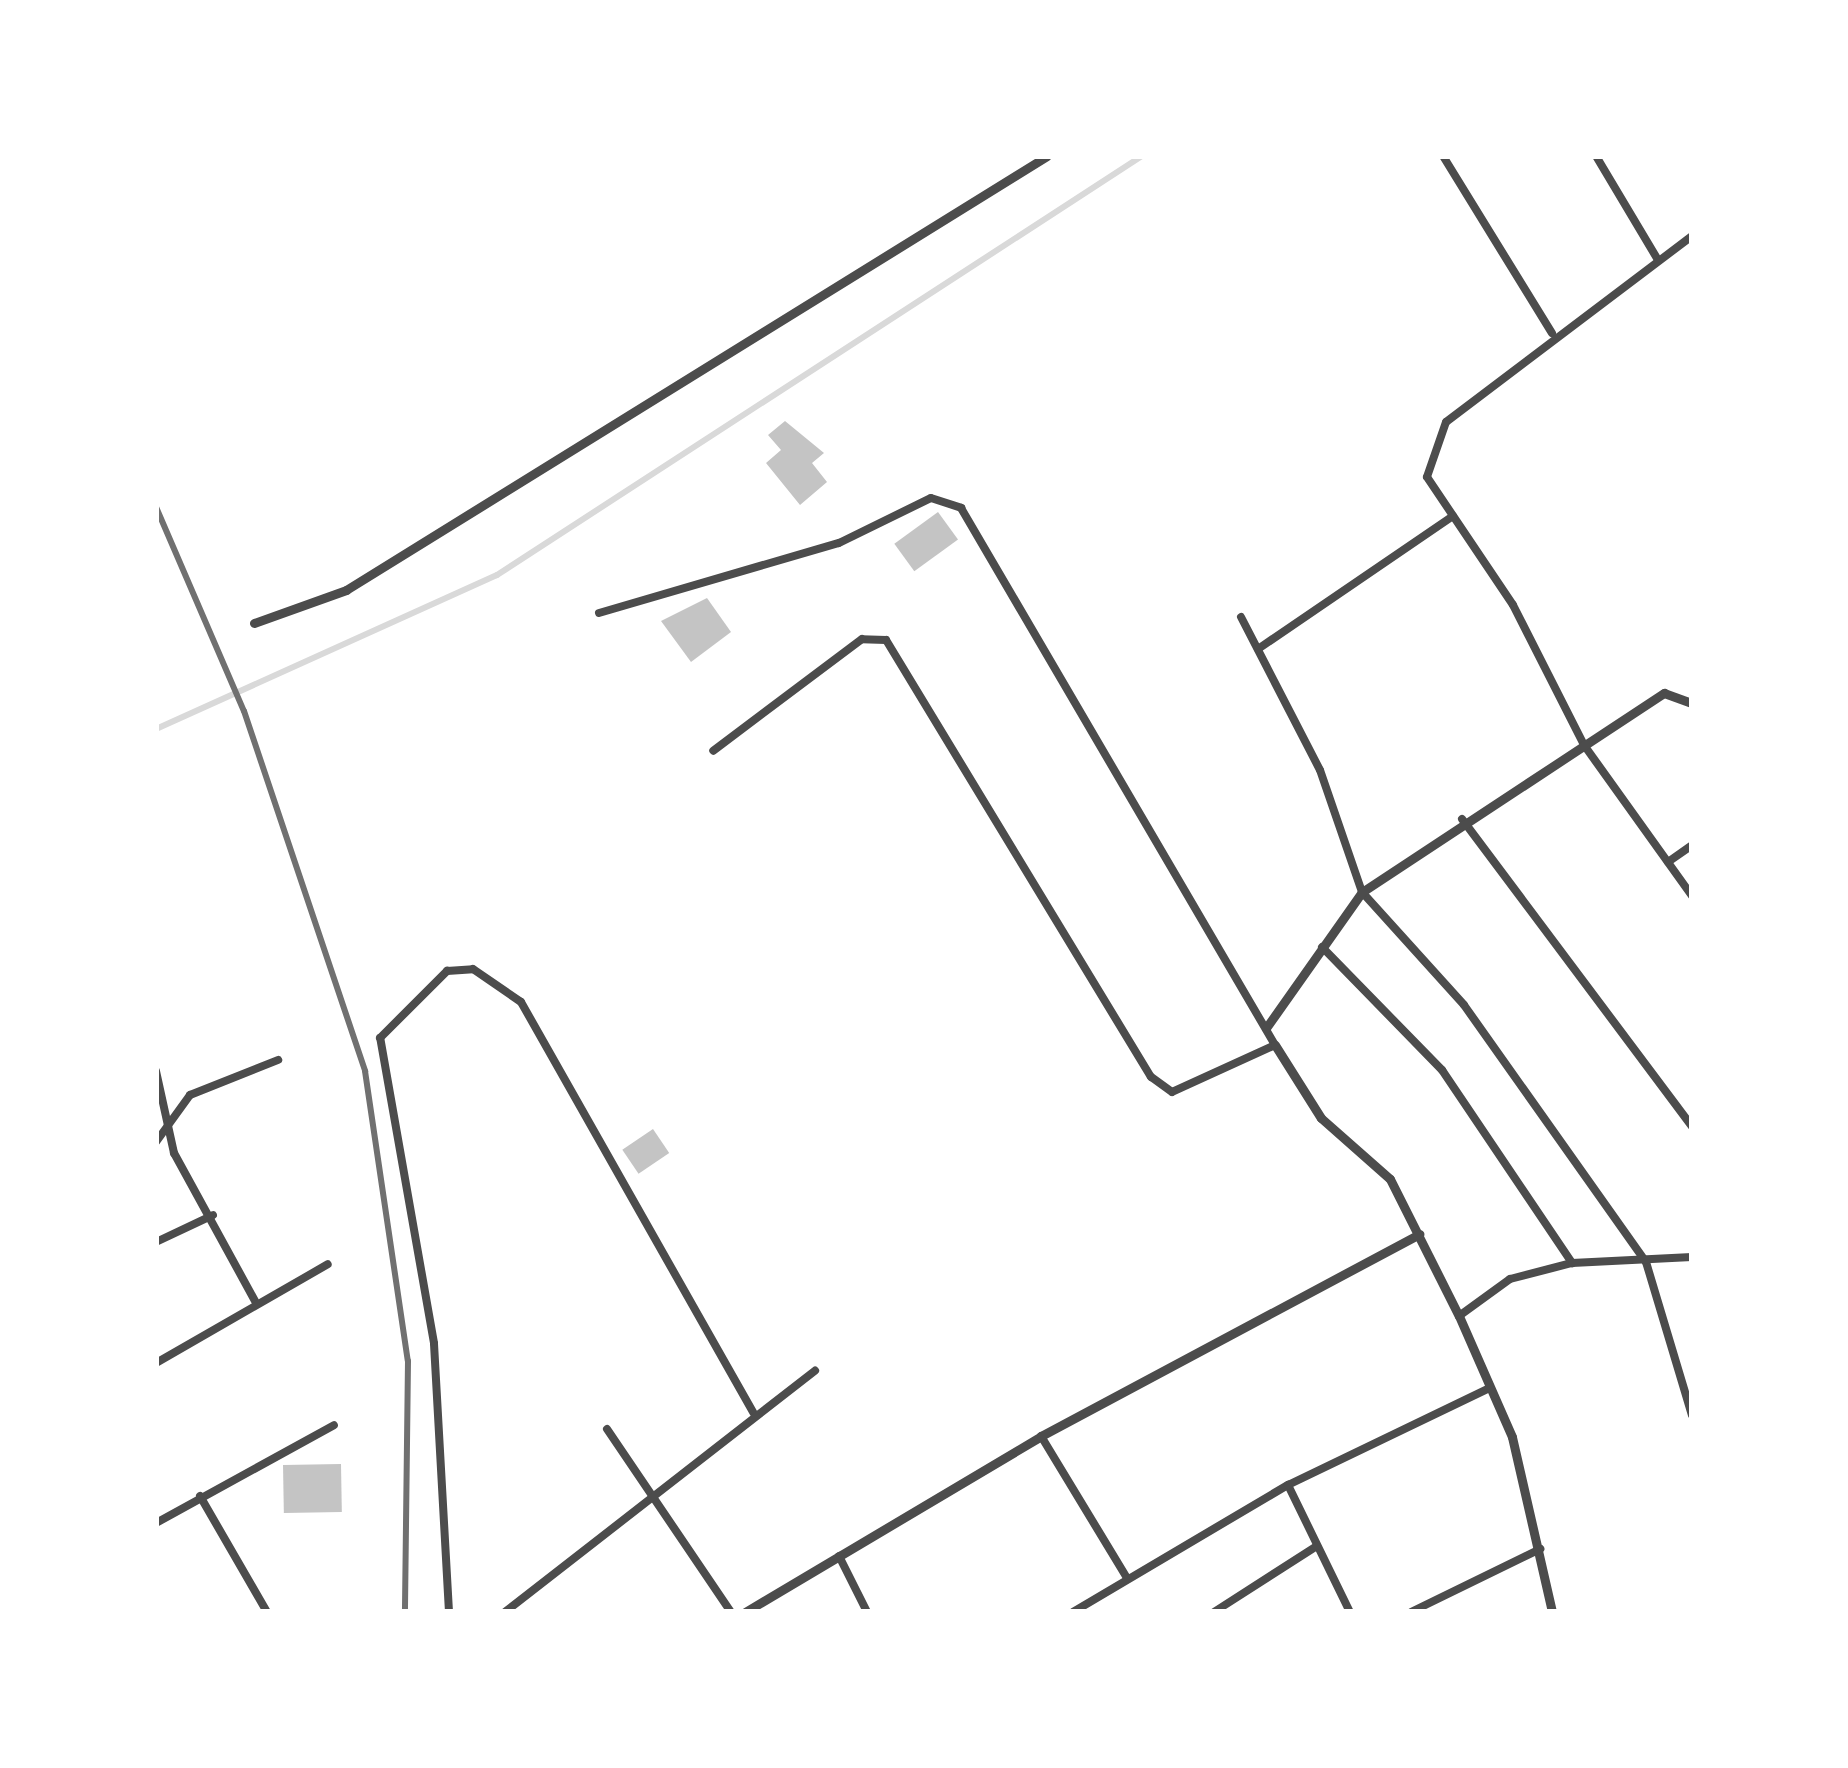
<!DOCTYPE html>
<html>
<head>
<meta charset="utf-8">
<style>
  body { margin:0 }
  #map { position:relative; width:1848px; height:1768px; overflow:hidden; background:#fff; font-family:Signika,sans-serif }
  div>[style] { position:absolute }
  [style*='--x'] { left:calc(var(--x)*1px); top:calc(var(--y)*1px); width:calc(var(--w)*1px); rotate:calc(var(--a)*1deg) }
  .stream>* { height:6px; margin:-3px; padding:0 3px; transform-origin:3px; border-radius:3px; background:#d9d9d9 }
  .building>* { inset:0; background:#c4c4c4; transform-origin:0 0 }
  .minor>* { height:8px; margin:-4px; padding:0 4px; transform-origin:4px; border-radius:4px; background:#4c4c4c }
  .tertiary>* { height:9px; margin:-4.5px; padding:0 4.5px; transform-origin:4.5px; border-radius:4.5px; background:#4c4c4c }
  .rail>* { height:6px; margin:-3px; padding:0 3px; transform-origin:3px; border-radius:3px; background:#707070 }
  span { translate:-50% -50%; white-space:nowrap; text-align:center; line-height:1.15; -webkit-text-stroke:9px #fff; paint-order:stroke }
  .frame { position:absolute; inset:0; border:159px solid #fff; pointer-events:none }
</style>
</head>
<body>
<div id="map">
  <div class="stream">
    <div style="--x:156;--y:729;--w:374;--a:-24.3"></div>
    <div style="--x:497;--y:575;--w:769;--a:-33.01"></div>
  </div>
  <div class="building">
    <div style="clip-path:polygon(785px 421px,824px 453px,812px 463px,827px 482px,800px 505px,766px 463px,781px 450px,768px 435px)"></div>
    <div style="left:938px;top:512px;width:34px;height:54px;rotate:54deg"></div>
    <div style="clip-path:polygon(707px 598px,731px 632px,691px 662px,661px 621px)"></div>
    <div style="left:653px;top:1129px;width:29px;height:37px;rotate:56deg"></div>
    <div style="left:341px;top:1464px;width:48px;height:58px;rotate:89deg"></div>
  </div>
  <div class="minor">
    <div style="--x:1443;--y:156;--w:208;--a:58.4"></div>
    <div style="--x:1596;--y:156;--w:121;--a:59.2"></div>
    <div style="--x:1692;--y:236;--w:308;--a:142.9"></div>
    <div style="--x:1446;--y:422;--w:58;--a:109.1"></div>
    <div style="--x:1427;--y:477;--w:154;--a:56.1"></div>
    <div style="--x:1513;--y:605;--w:157;--a:63.1"></div>
    <div style="--x:1584;--y:745;--w:186;--a:54.4"></div>
    <div style="--x:599;--y:613;--w:250;--a:-16.3"></div>
    <div style="--x:839;--y:543;--w:102;--a:-26.1"></div>
    <div style="--x:931;--y:498;--w:32;--a:18"></div>
    <div style="--x:961;--y:508;--w:622;--a:59.68"></div>
    <div style="--x:1275;--y:1045;--w:113;--a:155.5"></div>
    <div style="--x:1172;--y:1092;--w:26;--a:-144"></div>
    <div style="--x:1151;--y:1077;--w:511;--a:-121.23"></div>
    <div style="--x:886;--y:640;--w:24;--a:-178"></div>
    <div style="--x:862;--y:639;--w:186;--a:143.1"></div>
    <div style="--x:1241;--y:617;--w:172;--a:62.7"></div>
    <div style="--x:1320;--y:770;--w:129;--a:71"></div>
    <div style="--x:1362;--y:892;--w:152;--a:47.9"></div>
    <div style="--x:1464;--y:1005;--w:315;--a:54.7"></div>
    <div style="--x:1646;--y:1262;--w:160;--a:73.3"></div>
    <div style="--x:1258;--y:649;--w:236;--a:-34.3"></div>
    <div style="--x:1462;--y:819;--w:384;--a:53.2"></div>
    <div style="--x:1668;--y:862;--w:29;--a:-35"></div>
    <div style="--x:1322;--y:947;--w:172;--a:45.7"></div>
    <div style="--x:1442;--y:1070;--w:233;--a:56"></div>
    <div style="--x:156;--y:1071;--w:84;--a:77.6"></div>
    <div style="--x:174;--y:1153;--w:169;--a:61.3"></div>
    <div style="--x:156;--y:1142;--w:58;--a:-54.1"></div>
    <div style="--x:190;--y:1095;--w:95;--a:-21.7"></div>
    <div style="--x:156;--y:1242;--w:63;--a:-25.3"></div>
    <div style="--x:1459;--y:1316;--w:63;--a:-36"></div>
    <div style="--x:1510;--y:1279;--w:64;--a:-14.5"></div>
    <div style="--x:1572;--y:1263;--w:120;--a:-2.9"></div>
    <div style="--x:156;--y:1363;--w:198;--a:-29.9"></div>
    <div style="--x:607;--y:1429;--w:221;--a:55.9"></div>
    <div style="--x:1041;--y:1436;--w:166;--a:58.8"></div>
    <div style="--x:1288;--y:1485;--w:141;--a:64"></div>
    <div style="--x:200;--y:1496;--w:134;--a:60"></div>
    <div style="--x:156;--y:1523;--w:203;--a:-28.8"></div>
    <div style="--x:839;--y:1556;--w:63;--a:63.4"></div>
    <div style="--x:449;--y:1612;--w:269;--a:-93.2"></div>
    <div style="--x:434;--y:1343;--w:310;--a:-100"></div>
    <div style="--x:380;--y:1038;--w:95;--a:-45"></div>
    <div style="--x:447;--y:971;--w:26;--a:-4"></div>
    <div style="--x:473;--y:969;--w:58;--a:34.5"></div>
    <div style="--x:521;--y:1002;--w:472;--a:60.5"></div>
    <div style="--x:505;--y:1612;--w:393;--a:-37.9"></div>
    <div style="--x:1073;--y:1612;--w:250;--a:-30.6"></div>
    <div style="--x:1288;--y:1485;--w:224;--a:-25.7"></div>
    <div style="--x:1214;--y:1612;--w:122;--a:-32.7"></div>
    <div style="--x:1411;--y:1612;--w:144;--a:-26"></div>
  </div>
  <div class="tertiary">
    <div style="--x:254;--y:623;--w:98;--a:-19.7"></div>
    <div style="--x:346;--y:590;--w:824;--a:-31.76"></div>
    <div style="--x:1266;--y:1028;--w:166;--a:-54.8"></div>
    <div style="--x:1362;--y:892;--w:362;--a:-33.4"></div>
    <div style="--x:1664;--y:693;--w:30;--a:20"></div>
    <div style="--x:1275;--y:1045;--w:86;--a:57.8"></div>
    <div style="--x:1321;--y:1118;--w:92;--a:41.5"></div>
    <div style="--x:1390;--y:1179;--w:153;--a:63.3"></div>
    <div style="--x:1459;--y:1316;--w:132;--a:66.3"></div>
    <div style="--x:1512;--y:1437;--w:180;--a:77.1"></div>
    <div style="--x:745;--y:1612;--w:344;--a:-30.7"></div>
    <div style="--x:1041;--y:1436;--w:429;--a:-28.1"></div>
  </div>
  <div class="rail">
    <div style="--x:156;--y:507;--w:222;--a:66.7"></div>
    <div style="--x:244;--y:711;--w:380;--a:71.4"></div>
    <div style="--x:365;--y:1071;--w:293;--a:81.6"></div>
    <div style="--x:408;--y:1361;--w:251;--a:90.7"></div>
  </div>
  <div class="frame"></div>
</div>
</body>
</html>
